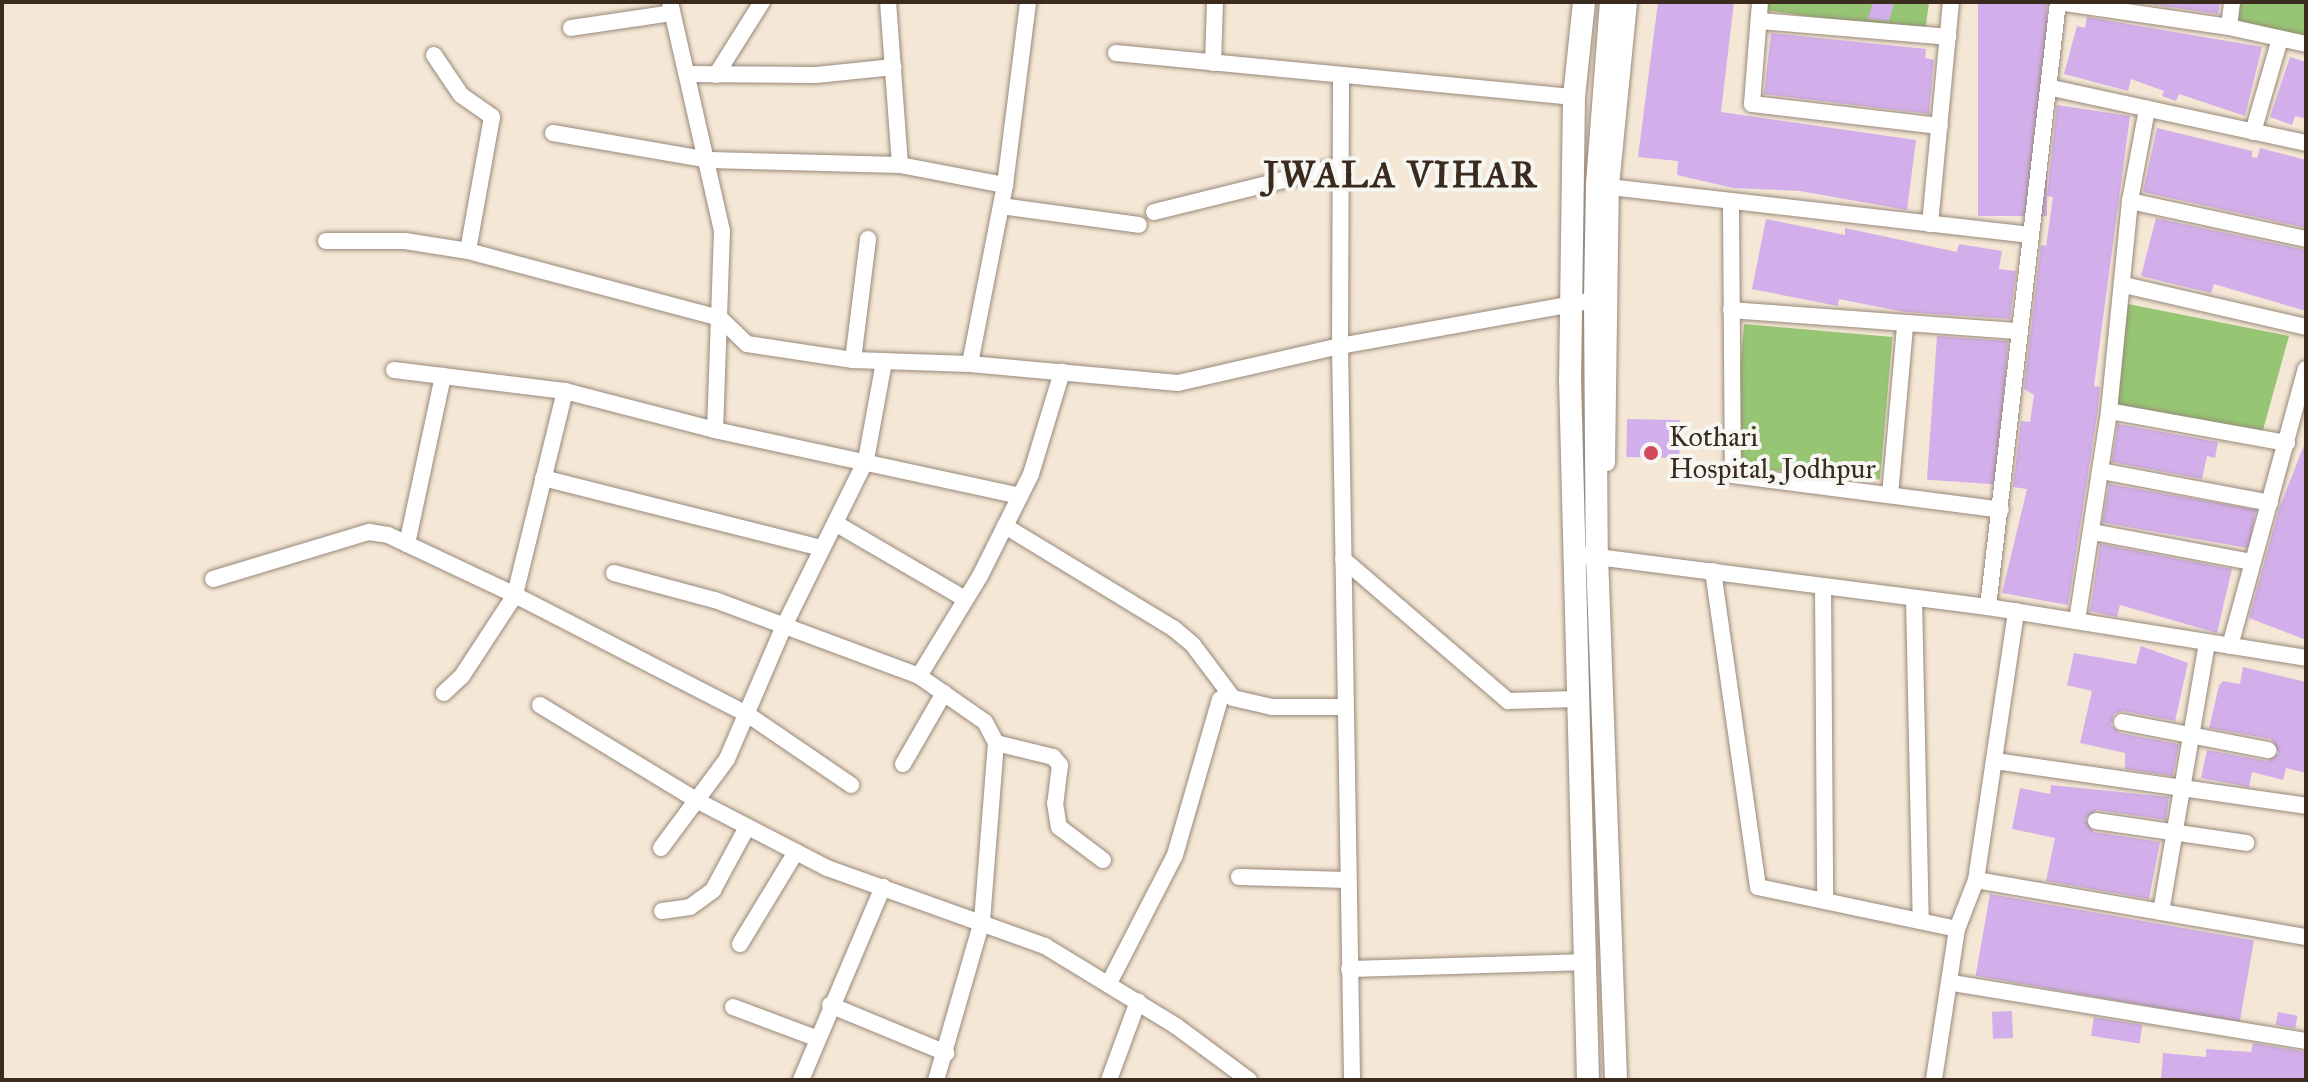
<!DOCTYPE html>
<html>
<head>
<meta charset="utf-8">
<style>
  body { margin:0 }
  #map { position:relative; width:2308px; height:1082px; overflow:hidden; background:#f5e7d6; font-family:"IM FELL Great Primer",serif }
  div>[style] { position:absolute }
  [style*='--x'] { left:calc(var(--x)*1px); top:calc(var(--y)*1px); width:calc(var(--w)*1px); rotate:calc(var(--a)*1deg) }
  .green>* { inset:0; background:#96c574; transform-origin:0 0 }
  .building>* { inset:0; background:#d2afea; transform-origin:0 0 }
  .roads { filter:drop-shadow(0 0 2px #98887a) drop-shadow(0 0 2px #98887a) }
  .minor>* { height:16px; margin:-8px; padding:0 8px; transform-origin:8px; border-radius:8px; background:#fff }
  .secondary>* { height:22px; margin:-11px; padding:0 11px; transform-origin:11px; border-radius:11px; background:#fff }
  .dots>* { width:22px; height:22px; translate:-50% -50%; box-sizing:border-box; border:4px solid #f6f6f2; border-radius:50% }
  span { translate:-50% -50%; white-space:nowrap; text-align:center; line-height:1.15; -webkit-text-stroke:8px #f6f6f2; paint-order:stroke }
  .poi-label { font-size:28px; color:#3b2a1e }
  .left { translate:0 -50%; text-align:left }
  .district-label { font-size:36px; color:#3b2a1e; font-weight:700; letter-spacing:2px }
  .frame { position:absolute; inset:0; border:4px solid #3b2a1e; pointer-events:none }
</style>
</head>
<body>
<div id="map">
  <div class="green">
    <div style="clip-path:polygon(1752px 2px,1929px 2px,1925px 33px,1751px 8px)"></div>
    <div style="clip-path:polygon(2231px 2px,2306px 2px,2306px 39px,2228px 22px)"></div>
    <div style="clip-path:polygon(2118px 302px,2289px 336px,2263px 430px,2102px 408px)"></div>
    <div style="left:1744px;top:324px;width:149px;height:143px;rotate:5deg"></div>
  </div>
  <div class="building">
    <div style="clip-path:polygon(1658px 2px,1734px 2px,1721px 112px,1916px 140px,1907px 210px,1800px 191px,1733px 188px,1677px 175px,1678px 161px,1638px 157px)"></div>
    <div style="clip-path:polygon(1873px 2px,1894px 2px,1889px 21px,1868px 19px)"></div>
    <div style="left:1978px;top:2px;width:69px;height:214px"></div>
    <div style="clip-path:polygon(2134px 2px,2220px 2px,2218px 14px)"></div>
    <div style="clip-path:polygon(2087px 17px,2262px 47px,2245px 116px,2179px 94px,2176px 101px,2162px 96px,2164px 91px,2131px 79px,2128px 91px,2064px 74px,2077px 26px,2085px 28px)"></div>
    <div style="clip-path:polygon(1771px 33px,1926px 49px,1925px 58px,1934px 60px,1929px 114px,1764px 94px)"></div>
    <div style="clip-path:polygon(2290px 57px,2306px 62px,2306px 119px,2295px 116px,2292px 125px,2270px 117px)"></div>
    <div style="clip-path:polygon(2057px 105px,2130px 116px,2094px 386px,2100px 387px,2098px 409px,2068px 605px,2002px 593px,2027px 489px,2013px 487px,2021px 421px,2030px 422px,2034px 395px,2024px 389px,2041px 245px,2046px 246px,2053px 197px,2047px 196px)"></div>
    <div style="clip-path:polygon(2157px 128px,2252px 151px,2252px 157px,2257px 158px,2260px 148px,2306px 160px,2306px 228px,2143px 192px)"></div>
    <div style="clip-path:polygon(2156px 218px,2306px 250px,2306px 311px,2214px 284px,2211px 293px,2141px 276px)"></div>
    <div style="clip-path:polygon(1766px 219px,1845px 235px,1845px 228px,1957px 252px,1959px 244px,2002px 251px,1999px 269px,2016px 271px,2010px 319px,1904px 312px,1839px 299px,1838px 306px,1752px 289px)"></div>
    <div style="left:1937px;top:336px;width:71px;height:144px;rotate:4deg"></div>
    <div style="left:1627px;top:419px;width:53px;height:38px;rotate:1deg"></div>
    <div style="clip-path:polygon(2118px 424px,2218px 442px,2215px 458px,2207px 456px,2202px 479px,2112px 462px)"></div>
    <div style="clip-path:polygon(2306px 440px,2306px 640px,2249px 618px,2279px 509px)"></div>
    <div style="left:2109px;top:484px;width:149px;height:39px;rotate:10deg"></div>
    <div style="clip-path:polygon(2100px 544px,2232px 569px,2217px 633px,2120px 605px,2117px 617px,2090px 611px)"></div>
    <div style="clip-path:polygon(2141px 646px,2188px 663px,2175px 721px,2123px 711px,2114px 714px,2111px 725px,2120px 733px,2179px 744px,2173px 776px,2125px 769px,2125px 753px,2080px 743px,2092px 691px,2067px 685px,2074px 653px,2136px 664px)"></div>
    <div style="clip-path:polygon(2243px 667px,2306px 682px,2306px 773px,2286px 768px,2283px 780px,2252px 772px,2249px 787px,2201px 778px,2207px 750px,2267px 761px,2279px 753px,2271px 739px,2209px 728px,2219px 686px,2223px 681px,2240px 684px)"></div>
    <div style="clip-path:polygon(2051px 785px,2169px 797px,2166px 820px,2097px 810px,2085px 819px,2094px 832px,2160px 842px,2149px 899px,2046px 881px,2055px 838px,2012px 829px,2020px 788px,2050px 794px)"></div>
    <div style="left:1990px;top:894px;width:268px;height:83px;rotate:10deg"></div>
    <div style="left:2012px;top:1011px;width:27px;height:20px;rotate:88deg"></div>
    <div style="left:2278px;top:1012px;width:20px;height:13px;rotate:11deg"></div>
    <div style="left:2094px;top:1017px;width:49px;height:19px;rotate:9deg"></div>
    <div style="clip-path:polygon(2253px 1043px,2306px 1052px,2306px 1080px,2161px 1080px,2163px 1053px,2206px 1057px,2206px 1049px,2251px 1052px)"></div>
  </div>
  <div class="roads">
    <div class="minor">
      <div style="--x:670;--y:2;--w:235;--a:77.2"></div>
      <div style="--x:722;--y:231;--w:199;--a:92"></div>
      <div style="--x:715;--y:430;--w:155;--a:-165.4"></div>
      <div style="--x:565;--y:391;--w:210;--a:103.8"></div>
      <div style="--x:515;--y:595;--w:261;--a:27.2"></div>
      <div style="--x:747;--y:714;--w:126;--a:34.3"></div>
      <div style="--x:1760;--y:2;--w:102;--a:94.5"></div>
      <div style="--x:1752;--y:104;--w:189;--a:6.7"></div>
      <div style="--x:2058;--y:2;--w:173;--a:8.3"></div>
      <div style="--x:2229;--y:27;--w:79;--a:12.4"></div>
      <div style="--x:1759;--y:21;--w:190;--a:4.8"></div>
      <div style="--x:2229;--y:27;--w:25;--a:-83"></div>
      <div style="--x:571;--y:28;--w:102;--a:-8.4"></div>
      <div style="--x:1116;--y:53;--w:460;--a:5.5"></div>
      <div style="--x:434;--y:55;--w:48;--a:56"></div>
      <div style="--x:461;--y:95;--w:38;--a:35"></div>
      <div style="--x:492;--y:117;--w:136;--a:100.2"></div>
      <div style="--x:468;--y:251;--w:261;--a:14.9"></div>
      <div style="--x:720;--y:318;--w:37;--a:44"></div>
      <div style="--x:747;--y:344;--w:107;--a:8.6"></div>
      <div style="--x:853;--y:360;--w:117;--a:2"></div>
      <div style="--x:970;--y:364;--w:209;--a:5.2"></div>
      <div style="--x:1178;--y:383;--w:166;--a:-12.9"></div>
      <div style="--x:1340;--y:346;--w:259;--a:-10.2"></div>
      <div style="--x:1213;--y:63;--w:61;--a:-88.1"></div>
      <div style="--x:688;--y:74;--w:128;--a:0.4"></div>
      <div style="--x:816;--y:75;--w:78;--a:-5.9"></div>
      <div style="--x:716;--y:75;--w:86;--a:-57.8"></div>
      <div style="--x:1341;--y:77;--w:269;--a:90.2"></div>
      <div style="--x:1340;--y:346;--w:734;--a:89.06"></div>
      <div style="--x:2052;--y:88;--w:260;--a:12.2"></div>
      <div style="--x:2253;--y:132;--w:97;--a:-73.8"></div>
      <div style="--x:553;--y:133;--w:158;--a:9.8"></div>
      <div style="--x:709;--y:160;--w:191;--a:1.5"></div>
      <div style="--x:900;--y:165;--w:163;--a:-94.2"></div>
      <div style="--x:900;--y:165;--w:107;--a:10.8"></div>
      <div style="--x:1005;--y:185;--w:182;--a:101.1"></div>
      <div style="--x:1005;--y:185;--w:184;--a:-82.8"></div>
      <div style="--x:1601;--y:186;--w:431;--a:6.5"></div>
      <div style="--x:2130;--y:201;--w:180;--a:12.2"></div>
      <div style="--x:1731;--y:204;--w:271;--a:89.6"></div>
      <div style="--x:1733;--y:475;--w:270;--a:7.4"></div>
      <div style="--x:1001;--y:206;--w:139;--a:7.8"></div>
      <div style="--x:1154;--y:212;--w:192;--a:-13.9"></div>
      <div style="--x:1930;--y:224;--w:223;--a:-84.6"></div>
      <div style="--x:326;--y:241;--w:79;--a:0"></div>
      <div style="--x:405;--y:241;--w:64;--a:9"></div>
      <div style="--x:2124;--y:285;--w:187;--a:13"></div>
      <div style="--x:1731;--y:310;--w:288;--a:4.2"></div>
      <div style="--x:853;--y:360;--w:122;--a:-82.9"></div>
      <div style="--x:394;--y:370;--w:172;--a:7"></div>
      <div style="--x:2109;--y:411;--w:181;--a:10.2"></div>
      <div style="--x:715;--y:430;--w:312;--a:12.2"></div>
      <div style="--x:1607;--y:463;--w:277;--a:-89.2"></div>
      <div style="--x:1611;--y:186;--w:185;--a:-84.4"></div>
      <div style="--x:2101;--y:471;--w:172;--a:10.7"></div>
      <div style="--x:543;--y:478;--w:288;--a:14.1"></div>
      <div style="--x:1890;--y:495;--w:170;--a:-84.9"></div>
      <div style="--x:835;--y:523;--w:151;--a:30.3"></div>
      <div style="--x:1005;--y:526;--w:197;--a:31.3"></div>
      <div style="--x:1173;--y:628;--w:26;--a:40"></div>
      <div style="--x:1193;--y:645;--w:66;--a:53"></div>
      <div style="--x:1233;--y:698;--w:40;--a:13"></div>
      <div style="--x:1272;--y:707;--w:73;--a:0"></div>
      <div style="--x:2093;--y:532;--w:162;--a:10.7"></div>
      <div style="--x:407;--y:544;--w:172;--a:-77.9"></div>
      <div style="--x:1574;--y:554;--w:417;--a:7.3"></div>
      <div style="--x:1988;--y:607;--w:322;--a:9.1"></div>
      <div style="--x:1343;--y:559;--w:218;--a:40.7"></div>
      <div style="--x:1508;--y:701;--w:68;--a:-1.7"></div>
      <div style="--x:1713;--y:571;--w:319;--a:81.9"></div>
      <div style="--x:1758;--y:887;--w:203;--a:11.9"></div>
      <div style="--x:1957;--y:929;--w:153;--a:98.7"></div>
      <div style="--x:614;--y:573;--w:105;--a:15"></div>
      <div style="--x:715;--y:600;--w:218;--a:20.4"></div>
      <div style="--x:919;--y:676;--w:117;--a:-58.6"></div>
      <div style="--x:980;--y:576;--w:114;--a:-63.4"></div>
      <div style="--x:1031;--y:474;--w:107;--a:-73.1"></div>
      <div style="--x:213;--y:579;--w:163;--a:-16.8"></div>
      <div style="--x:369;--y:532;--w:19;--a:9"></div>
      <div style="--x:388;--y:535;--w:140;--a:25.3"></div>
      <div style="--x:515;--y:595;--w:97;--a:123.2"></div>
      <div style="--x:462;--y:676;--w:25;--a:137"></div>
      <div style="--x:1823;--y:586;--w:315;--a:89.6"></div>
      <div style="--x:1914;--y:598;--w:323;--a:88.8"></div>
      <div style="--x:1988;--y:607;--w:609;--a:-83.4"></div>
      <div style="--x:2077;--y:621;--w:212;--a:-81.3"></div>
      <div style="--x:2109;--y:411;--w:211;--a:-84.3"></div>
      <div style="--x:2130;--y:201;--w:94;--a:-79.5"></div>
      <div style="--x:2230;--y:646;--w:287;--a:-74.7"></div>
      <div style="--x:919;--y:676;--w:80;--a:34.9"></div>
      <div style="--x:985;--y:722;--w:24;--a:62"></div>
      <div style="--x:996;--y:743;--w:179;--a:94.5"></div>
      <div style="--x:982;--y:921;--w:166;--a:106.1"></div>
      <div style="--x:540;--y:705;--w:183;--a:31.3"></div>
      <div style="--x:696;--y:800;--w:148;--a:27.4"></div>
      <div style="--x:827;--y:868;--w:232;--a:19.7"></div>
      <div style="--x:1045;--y:946;--w:153;--a:31.4"></div>
      <div style="--x:1176;--y:1026;--w:91;--a:36.5"></div>
      <div style="--x:2122;--y:722;--w:149;--a:10.9"></div>
      <div style="--x:996;--y:743;--w:59;--a:13.8"></div>
      <div style="--x:1053;--y:757;--w:11;--a:49"></div>
      <div style="--x:1060;--y:765;--w:38;--a:97"></div>
      <div style="--x:1055;--y:803;--w:24;--a:81"></div>
      <div style="--x:1059;--y:827;--w:55;--a:36.9"></div>
      <div style="--x:1995;--y:761;--w:314;--a:8.2"></div>
      <div style="--x:903;--y:764;--w:82;--a:-60"></div>
      <div style="--x:2096;--y:821;--w:152;--a:8.3"></div>
      <div style="--x:661;--y:848;--w:111;--a:-53.4"></div>
      <div style="--x:727;--y:759;--w:145;--a:-66.8"></div>
      <div style="--x:784;--y:626;--w:185;--a:-63.7"></div>
      <div style="--x:866;--y:460;--w:100;--a:-79.6"></div>
      <div style="--x:1239;--y:877;--w:109;--a:1.6"></div>
      <div style="--x:1976;--y:880;--w:335;--a:9.8"></div>
      <div style="--x:662;--y:911;--w:28;--a:-8"></div>
      <div style="--x:690;--y:907;--w:29;--a:-36"></div>
      <div style="--x:713;--y:890;--w:72;--a:-61.6"></div>
      <div style="--x:2161;--y:912;--w:273;--a:-80.3"></div>
      <div style="--x:1957;--y:929;--w:53;--a:-68.8"></div>
      <div style="--x:1976;--y:880;--w:272;--a:-81.5"></div>
      <div style="--x:740;--y:944;--w:108;--a:-58.7"></div>
      <div style="--x:1349;--y:969;--w:232;--a:-1.7"></div>
      <div style="--x:1109;--y:983;--w:144;--a:-62.7"></div>
      <div style="--x:1175;--y:855;--w:162;--a:-73.9"></div>
      <div style="--x:1952;--y:983;--w:359;--a:9.3"></div>
      <div style="--x:830;--y:1005;--w:126;--a:22.5"></div>
      <div style="--x:733;--y:1007;--w:89;--a:20.5"></div>
      <div style="--x:801;--y:1080;--w:210;--a:-67"></div>
      <div style="--x:1109;--y:1080;--w:84;--a:-69.8"></div>
    </div>
    <div class="secondary">
      <div style="--x:1584;--y:2;--w:96;--a:96"></div>
      <div style="--x:1574;--y:97;--w:282;--a:90.8"></div>
      <div style="--x:1570;--y:379;--w:701;--a:88.53"></div>
      <div style="--x:1611;--y:2;--w:184;--a:94.4"></div>
      <div style="--x:1597;--y:185;--w:115;--a:91"></div>
      <div style="--x:1595;--y:300;--w:256;--a:89.6"></div>
      <div style="--x:1597;--y:556;--w:524;--a:87.92"></div>
    </div>
  </div>
  <div class="dots">
    <div style="left:1651px;top:453px;background:#d1495b"></div>
  </div>
  <div class="poi-label">
    <span class="left" style="left:1669px;top:453px">Kothari<br>Hospital, Jodhpur</span>
  </div>
  <div class="district-label">
    <span style="left:1401px;top:176px">JWALA VIHAR</span>
  </div>
  <div class="frame"></div>
</div>
</body>
</html>
